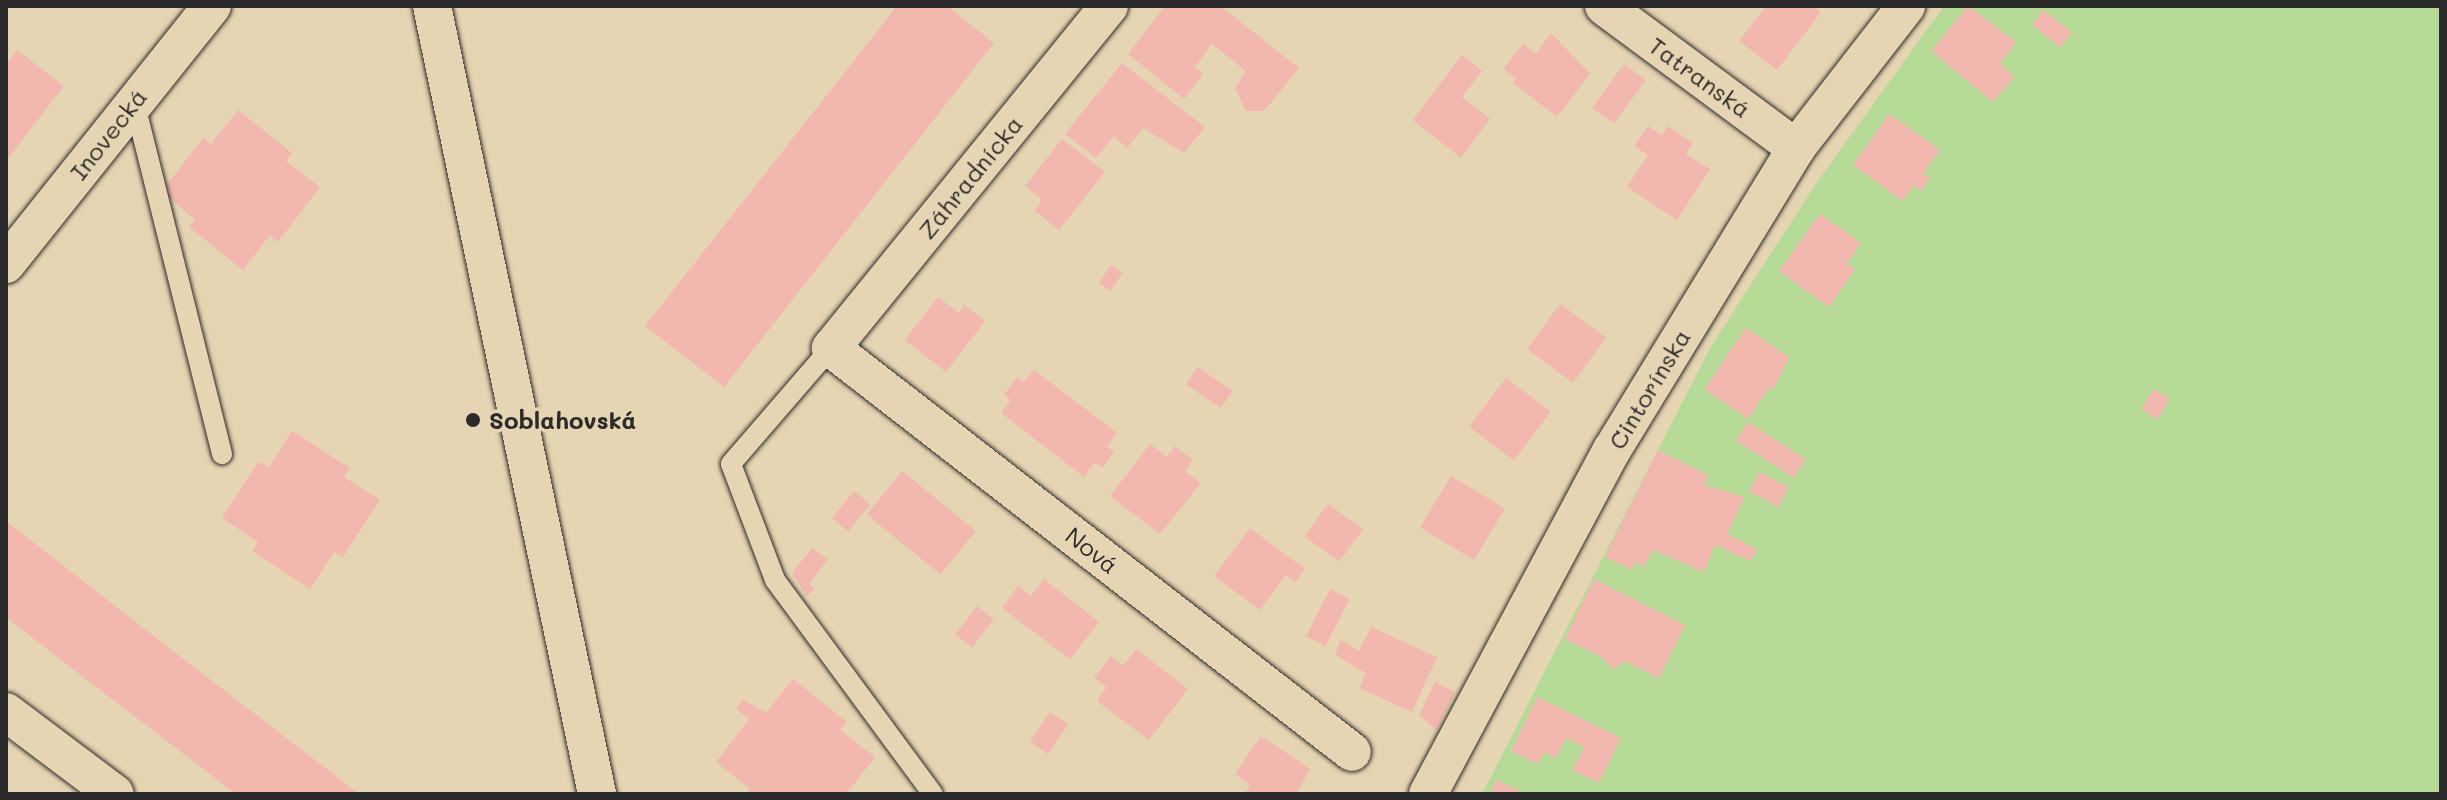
<!DOCTYPE html>
<html>
<head>
<meta charset="utf-8">
<style>
  body { margin:0 }
  #map { position:relative; width:2447px; height:800px; overflow:hidden; background:#e6d5b2; font-family:Mali,sans-serif }
  div>[style] { position:absolute }
  [style*='--x'] { left:calc(var(--x)*1px); top:calc(var(--y)*1px); width:calc(var(--w)*1px); rotate:calc(var(--a)*1deg) }
  .green>* { inset:0; background:#b6db96 }
  .building>* { inset:0; background:#f2b7af; transform-origin:0 0 }
  .roads { filter:drop-shadow(0 0 2px #2b2b2b) drop-shadow(0 0 2px #2b2b2b) }
  .service>* { height:20px; margin:-10px; padding:0 10px; transform-origin:10px; border-radius:10px; background:#e6d5b2 }
  .minor>* { height:38px; margin:-19px; padding:0 19px; transform-origin:19px; border-radius:19px; background:#e6d5b2 }
  .dots>* { width:22px; height:22px; translate:-50% -50%; box-sizing:border-box; border:4px solid #e6d5b2; border-radius:50% }
  span { translate:-50% -50%; white-space:nowrap; text-align:center; line-height:1.15; -webkit-text-stroke:7px #e6d5b2; paint-order:stroke }
  .street-label { font-size:24px; color:#2b2b2b }
  .poi-label { font-size:24px; color:#2b2b2b; font-weight:700 }
  .left { translate:0 -50%; text-align:left }
  .frame { position:absolute; inset:0; border:8px solid #2b2b2b; pointer-events:none }
</style>
</head>
<body>
<div id="map">
  <div class="green">
    <div style="clip-path:polygon(1944px 6px,2441px 6px,2441px 794px,1482px 794px,1710px 348px,1815px 185px)"></div>
  </div>
  <div class="building">
    <div style="clip-path:polygon(897px 6px,947px 6px,994px 43px,724px 387px,645px 326px)"></div>
    <div style="clip-path:polygon(1165px 6px,1220px 6px,1299px 68px,1264px 111px,1246px 111px,1235px 88px,1246px 71px,1212px 44px,1195px 67px,1203px 74px,1184px 99px,1128px 54px)"></div>
    <div style="clip-path:polygon(1766px 6px,1813px 6px,1821px 12px,1777px 70px,1739px 41px)"></div>
    <div style="clip-path:polygon(1968px 6px,2016px 42px,2000px 63px,2014px 77px,1993px 102px,1931px 51px)"></div>
    <div style="left:2044px;top:10px;width:36px;height:19px;rotate:39deg"></div>
    <div style="clip-path:polygon(1551px 33px,1590px 74px,1557px 117px,1513px 83px,1516px 79px,1503px 69px,1523px 44px,1536px 54px)"></div>
    <div style="clip-path:polygon(17px 50px,64px 86px,6px 161px,6px 65px)"></div>
    <div style="clip-path:polygon(1462px 55px,1482px 71px,1462px 97px,1490px 119px,1461px 158px,1413px 120px)"></div>
    <div style="clip-path:polygon(1122px 63px,1205px 127px,1184px 153px,1143px 128px,1127px 148px,1114px 136px,1096px 158px,1065px 134px)"></div>
    <div style="left:1624px;top:64px;width:27px;height:54px;rotate:36deg"></div>
    <div style="clip-path:polygon(238px 110px,292px 153px,286px 161px,320px 187px,278px 242px,270px 235px,243px 270px,189px 227px,195px 219px,161px 192px,203px 138px,211px 144px)"></div>
    <div style="clip-path:polygon(1889px 114px,1940px 150px,1923px 173px,1930px 178px,1921px 191px,1914px 185px,1903px 201px,1853px 165px)"></div>
    <div style="clip-path:polygon(1648px 126px,1662px 135px,1668px 126px,1693px 143px,1686px 154px,1710px 169px,1677px 220px,1627px 187px,1648px 155px,1634px 146px)"></div>
    <div style="clip-path:polygon(1062px 139px,1105px 172px,1059px 230px,1035px 211px,1042px 200px,1025px 186px)"></div>
    <div style="clip-path:polygon(1820px 214px,1861px 243px,1847px 263px,1855px 269px,1829px 307px,1779px 271px)"></div>
    <div style="left:1111px;top:265px;width:14px;height:22px;rotate:34deg"></div>
    <div style="clip-path:polygon(938px 297px,959px 313px,964px 305px,985px 321px,946px 372px,905px 340px)"></div>
    <div style="left:1560px;top:304px;width:57px;height:56px;rotate:36deg"></div>
    <div style="clip-path:polygon(1746px 328px,1789px 357px,1773px 390px,1769px 388px,1748px 419px,1704px 389px)"></div>
    <div style="left:1198px;top:367px;width:42px;height:21px;rotate:35deg"></div>
    <div style="clip-path:polygon(1034px 370px,1117px 433px,1107px 447px,1114px 452px,1102px 468px,1095px 462px,1084px 477px,1001px 413px,1011px 400px,1004px 395px,1017px 377px,1024px 382px)"></div>
    <div style="left:1506px;top:378px;width:56px;height:61px;rotate:37deg"></div>
    <div style="left:2154px;top:389px;width:19px;height:24px;rotate:32deg"></div>
    <div style="left:1748px;top:422px;width:69px;height:22px;rotate:33deg"></div>
    <div style="clip-path:polygon(292px 431px,350px 468px,344px 477px,380px 500px,343px 557px,334px 552px,310px 589px,252px 551px,258px 542px,222px 518px,258px 462px,269px 467px)"></div>
    <div style="clip-path:polygon(1150px 444px,1167px 457px,1175px 446px,1193px 460px,1185px 471px,1201px 483px,1160px 534px,1110px 496px)"></div>
    <div style="clip-path:polygon(1658px 450px,1708px 475px,1704px 485px,1745px 497px,1727px 534px,1757px 549px,1751px 561px,1715px 545px,1704px 572px,1653px 550px,1644px 567px,1635px 562px,1632px 570px,1605px 557px)"></div>
    <div style="left:902px;top:471px;width:95px;height:56px;rotate:39deg"></div>
    <div style="left:1759px;top:472px;width:33px;height:22px;rotate:27deg"></div>
    <div style="left:1451px;top:476px;width:63px;height:60px;rotate:31deg"></div>
    <div style="left:854px;top:491px;width:21px;height:35px;rotate:39deg"></div>
    <div style="left:1328px;top:504px;width:43px;height:40px;rotate:36deg"></div>
    <div style="clip-path:polygon(6px 521px,177px 654px,359px 794px,236px 794px,61px 660px,6px 617px)"></div>
    <div style="clip-path:polygon(1250px 528px,1305px 569px,1295px 582px,1286px 575px,1260px 610px,1214px 576px)"></div>
    <div style="clip-path:polygon(812px 548px,828px 559px,809px 584px,815px 589px,807px 596px,792px 573px)"></div>
    <div style="clip-path:polygon(1044px 579px,1099px 622px,1070px 659px,1002px 608px,1018px 586px,1031px 596px)"></div>
    <div style="clip-path:polygon(1594px 579px,1685px 625px,1659px 678px,1624px 661px,1614px 670px,1600px 656px,1565px 639px)"></div>
    <div style="left:1330px;top:589px;width:22px;height:53px;rotate:27deg"></div>
    <div style="left:977px;top:606px;width:21px;height:36px;rotate:37deg"></div>
    <div style="clip-path:polygon(1371px 627px,1437px 657px,1412px 712px,1359px 688px,1366px 673px,1335px 655px,1341px 640px,1359px 651px)"></div>
    <div style="clip-path:polygon(1136px 649px,1188px 689px,1149px 740px,1097px 701px,1107px 687px,1094px 678px,1111px 656px,1123px 666px)"></div>
    <div style="clip-path:polygon(793px 679px,847px 722px,840px 730px,875px 757px,846px 794px,745px 794px,750px 789px,716px 762px,749px 719px,736px 709px,743px 699px,766px 713px)"></div>
    <div style="clip-path:polygon(1435px 682px,1455px 692px,1436px 730px,1419px 715px)"></div>
    <div style="clip-path:polygon(1537px 697px,1621px 738px,1599px 783px,1572px 770px,1584px 747px,1566px 738px,1556px 758px,1544px 752px,1538px 764px,1511px 751px)"></div>
    <div style="left:1050px;top:712px;width:22px;height:36px;rotate:34deg"></div>
    <div style="clip-path:polygon(1261px 736px,1310px 769px,1296px 794px,1245px 794px,1250px 785px,1235px 774px)"></div>
    <div style="clip-path:polygon(1497px 780px,1526px 794px,1490px 794px)"></div>
  </div>
  <div class="roads">
    <div class="service">
      <div style="--x:134;--y:101;--w:364;--a:76"></div>
      <div style="--x:831;--y:348;--w:153;--a:130.8"></div>
      <div style="--x:731;--y:464;--w:124;--a:69.2"></div>
      <div style="--x:775;--y:580;--w:266;--a:53.6"></div>
    </div>
    <div class="minor">
      <div style="--x:432;--y:6;--w:805;--a:78.17"></div>
      <div style="--x:1109;--y:6;--w:441;--a:129.1"></div>
      <div style="--x:831;--y:348;--w:659;--a:37.79"></div>
      <div style="--x:1604;--y:6;--w:239;--a:36.5"></div>
      <div style="--x:6;--y:264;--w:330;--a:-51.4"></div>
      <div style="--x:6;--y:712;--w:136;--a:37"></div>
      <div style="--x:1428;--y:794;--w:390;--a:-61.9"></div>
      <div style="--x:1612;--y:450;--w:354;--a:-58.6"></div>
      <div style="--x:1796;--y:148;--w:180;--a:-52.2"></div>
    </div>
  </div>
  <div class="dots">
    <div style="left:473px;top:420px;background:#2b2b2b"></div>
  </div>
  <div class="street-label">
    <span style="left:1700px;top:77px;rotate:36deg">Tatranská</span>
    <span style="left:108px;top:134px;rotate:-52deg">Inovecká</span>
    <span style="left:970px;top:177px;rotate:-51deg">Záhradnícka</span>
    <span style="left:1649px;top:389px;rotate:-59deg">Cintorínska</span>
    <span style="left:1092px;top:550px;rotate:38deg">Nová</span>
  </div>
  <div class="poi-label">
    <span class="left" style="left:489px;top:420px">Soblahovská</span>
  </div>
  <div class="frame"></div>
</div>
</body>
</html>
